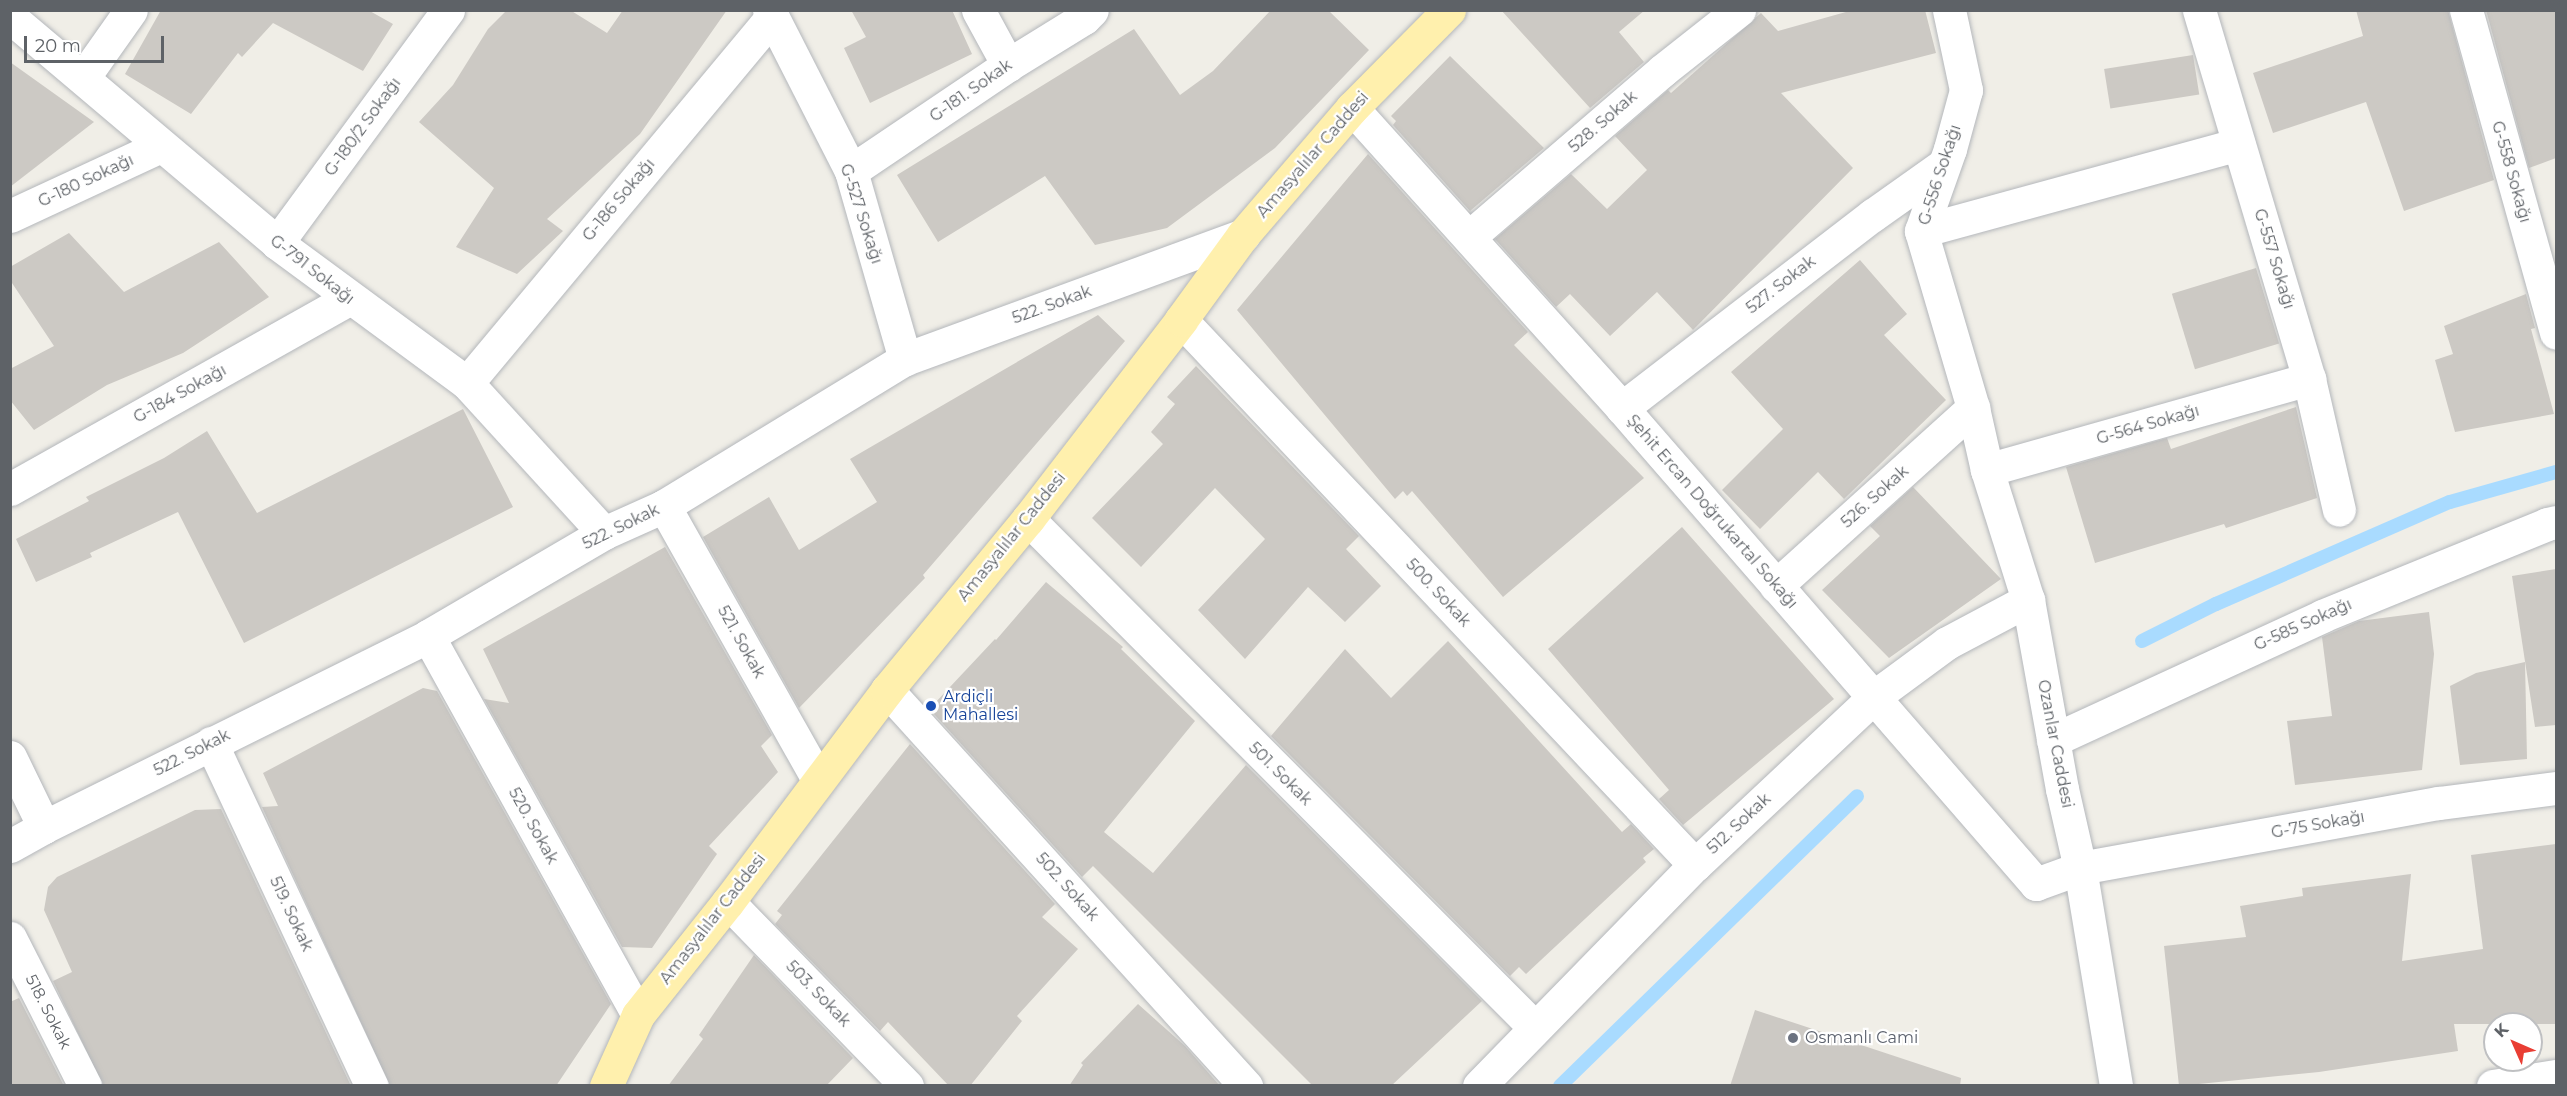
<!DOCTYPE html>
<html>
<head>
<meta charset="utf-8">
<style>
  body { margin:0 }
  #map { position:relative; width:2567px; height:1096px; overflow:hidden; background:#f0eee7; font-family:Montserrat,sans-serif }
  div>[style] { position:absolute }
  [style*='--x'] { left:calc(var(--x)*1px); top:calc(var(--y)*1px); width:calc(var(--w)*1px); rotate:calc(var(--a)*1deg) }
  .stream>* { height:14px; margin:-7px; padding:0 7px; transform-origin:7px; border-radius:7px; background:#a9dbff }
  .building>* { inset:0; background:#ccc9c4; transform-origin:0 0 }
  .roads { filter:drop-shadow(0 0 2px #b4b7bb) drop-shadow(0 0 2px #b4b7bb) }
  .minor>* { height:33px; margin:-16.5px; padding:0 16.5px; transform-origin:16.5px; border-radius:16.5px; background:#fff }
  .major>* { height:33px; margin:-16.5px; padding:0 16.5px; transform-origin:16.5px; border-radius:16.5px; background:#fff0ad }
  .dots>* { width:16px; height:16px; translate:-50% -50%; box-sizing:border-box; border:3px solid #fff; border-radius:50% }
  span { translate:-50% -50%; white-space:nowrap; text-align:center; line-height:1.15; -webkit-text-stroke:4.5px #fff; paint-order:stroke }
  .street-label { font-size:16px; color:#5e6267 }
  .transit-label { font-size:16px; color:#164399 }
  .left { translate:0 -50%; text-align:left }
  .worship-label { font-size:16px; color:#5b616d }
  .frame { position:absolute; inset:0; border:12px solid #5e6267; pointer-events:none }
  .north { position:absolute; left:2483px; top:1012px; width:60px; height:60px; box-sizing:border-box; background:#fff; border:2px solid #bfc0c2; border-radius:50%; rotate:315deg; font-size:16px; font-weight:700; line-height:24px; text-align:center; color:#5e6267 }
  .north::after { content:''; display:block; margin:auto; width:21px; height:27px; background:#e93e34; clip-path:polygon(50% 0,100% 100%,50% 72%,0 100%) }
  .scale { position:absolute; left:24px; top:36px; width:140px; height:27px; box-sizing:border-box; border:3px solid #5e6267; border-top:0; padding-left:8px; font-size:18px; line-height:21px; white-space:nowrap; color:#5e6267; -webkit-text-stroke:4px #fff; paint-order:stroke }
</style>
</head>
<body>
<div id="map">
  <div class="stream">
    <div style="--x:2142;--y:641;--w:83;--a:-26.6"></div>
    <div style="--x:2216;--y:604;--w:255;--a:-23.6"></div>
    <div style="--x:2450;--y:502;--w:110;--a:-15.8"></div>
    <div style="--x:1560;--y:1086;--w:415;--a:-44.3"></div>
  </div>
  <div class="building">
    <div style="clip-path:polygon(161px 10px,368px 10px,393px 24px,363px 71px,273px 23px,242px 57px,238px 53px,191px 114px,125px 74px)"></div>
    <div style="clip-path:polygon(507px 10px,570px 10px,607px 33px,623px 10px,727px 10px,640px 134px,547px 219px,563px 231px,517px 274px,456px 247px,494px 188px,419px 122px,453px 85px,488px 29px)"></div>
    <div style="clip-path:polygon(851px 10px,952px 10px,972px 54px,870px 103px,844px 48px,866px 37px)"></div>
    <div style="clip-path:polygon(1271px 10px,1328px 10px,1369px 50px,1275px 148px,1167px 228px,1095px 245px,1045px 176px,938px 242px,897px 175px,1134px 29px,1180px 95px,1213px 71px)"></div>
    <div style="clip-path:polygon(1501px 10px,1645px 10px,1619px 32px,1644px 62px,1590px 108px)"></div>
    <div style="clip-path:polygon(1853px 10px,1925px 10px,1936px 53px,1781px 93px,1853px 168px,1693px 330px,1657px 292px,1610px 336px,1570px 294px,1556px 307px,1495px 239px,1571px 174px,1607px 209px,1647px 170px,1615px 136px,1668px 90px,1671px 93px,1761px 13px,1778px 31px)"></div>
    <div style="clip-path:polygon(2356px 10px,2448px 10px,2494px 180px,2404px 211px,2366px 102px,2273px 133px,2253px 73px,2363px 36px)"></div>
    <div style="clip-path:polygon(2486px 10px,2556px 10px,2556px 158px,2529px 168px)"></div>
    <div style="left:2193px;top:55px;width:40px;height:90px;rotate:81deg"></div>
    <div style="clip-path:polygon(1450px 56px,1544px 148px,1470px 211px,1393px 125px,1396px 121px,1391px 116px)"></div>
    <div style="clip-path:polygon(10px 62px,94px 122px,10px 187px)"></div>
    <div style="clip-path:polygon(1368px 154px,1528px 332px,1514px 345px,1644px 478px,1503px 597px,1412px 491px,1407px 496px,1403px 491px,1395px 499px,1237px 310px)"></div>
    <div style="clip-path:polygon(69px 233px,124px 292px,219px 242px,269px 297px,183px 353px,107px 385px,34px 430px,10px 400px,10px 369px,54px 346px,10px 280px,10px 267px)"></div>
    <div style="clip-path:polygon(1860px 260px,1907px 314px,1884px 335px,1946px 400px,1844px 499px,1818px 472px,1760px 529px,1722px 490px,1783px 429px,1731px 372px)"></div>
    <div style="left:2256px;top:268px;width:79px;height:88px;rotate:73deg"></div>
    <div style="clip-path:polygon(2526px 294px,2535px 328px,2531px 329px,2554px 414px,2455px 432px,2435px 360px,2453px 354px,2444px 326px)"></div>
    <div style="clip-path:polygon(1098px 315px,1125px 341px,923px 575px,925px 578px,799px 708px,703px 537px,769px 497px,799px 550px,877px 502px,850px 459px)"></div>
    <div style="clip-path:polygon(1196px 366px,1359px 536px,1346px 549px,1381px 586px,1345px 622px,1308px 587px,1245px 659px,1198px 610px,1265px 539px,1215px 488px,1141px 567px,1092px 518px,1163px 444px,1151px 432px,1175px 404px,1167px 397px)"></div>
    <div style="clip-path:polygon(2296px 407px,2317px 498px,2226px 528px,2224px 524px,2095px 563px,2066px 467px,2167px 438px,2171px 449px)"></div>
    <div style="clip-path:polygon(463px 409px,513px 507px,244px 643px,178px 512px,90px 553px,92px 557px,36px 582px,16px 539px,89px 501px,86px 497px,164px 458px,207px 431px,257px 513px)"></div>
    <div style="clip-path:polygon(1913px 487px,2001px 579px,1889px 658px,1822px 590px,1880px 536px,1870px 526px)"></div>
    <div style="clip-path:polygon(1682px 527px,1834px 699px,1683px 825px,1659px 799px,1669px 790px,1548px 649px)"></div>
    <div style="clip-path:polygon(665px 547px,772px 735px,761px 746px,778px 772px,709px 846px,717px 854px,652px 948px,622px 947px,484px 699px,509px 703px,483px 649px)"></div>
    <div style="clip-path:polygon(2556px 569px,2556px 725px,2535px 727px,2512px 576px)"></div>
    <div style="clip-path:polygon(1046px 582px,1123px 647px,1121px 649px,1195px 721px,1104px 832px,1153px 873px,1246px 765px,1482px 1001px,1391px 1086px,1313px 1086px,1093px 866px,1082px 877px,934px 714px,938px 708px,934px 704px,995px 639px,996px 640px)"></div>
    <div style="clip-path:polygon(2429px 612px,2434px 654px,2422px 770px,2295px 785px,2287px 721px,2332px 716px,2322px 637px,2359px 621px)"></div>
    <div style="clip-path:polygon(1448px 641px,1622px 832px,1631px 824px,1654px 849px,1643px 858px,1646px 862px,1526px 974px,1519px 967px,1510px 976px,1271px 736px,1345px 649px,1391px 698px)"></div>
    <div style="clip-path:polygon(2525px 662px,2527px 759px,2460px 765px,2450px 686px,2476px 673px)"></div>
    <div style="clip-path:polygon(423px 688px,437px 691px,611px 1004px,556px 1086px,390px 1086px,262px 807px,278px 806px,263px 773px)"></div>
    <div style="clip-path:polygon(910px 744px,1055px 904px,1042px 917px,1078px 949px,1017px 1016px,1022px 1021px,970px 1086px,949px 1086px,888px 1022px,880px 1031px,775px 924px,782px 915px,777px 911px)"></div>
    <div style="clip-path:polygon(221px 809px,351px 1086px,103px 1086px,53px 981px,72px 972px,44px 910px,48px 887px,57px 877px,195px 810px)"></div>
    <div style="clip-path:polygon(2556px 844px,2556px 1024px,2454px 1024px,2458px 1051px,2319px 1072px,2179px 1086px,2164px 946px,2246px 937px,2240px 906px,2303px 896px,2302px 888px,2411px 874px,2402px 961px,2483px 949px,2471px 855px)"></div>
    <div style="clip-path:polygon(754px 955px,853px 1058px,826px 1086px,668px 1086px,703px 1039px,699px 1035px)"></div>
    <div style="clip-path:polygon(19px 998px,64px 1086px,10px 1086px,10px 1002px)"></div>
    <div style="clip-path:polygon(1138px 1004px,1185px 1046px,1220px 1086px,1069px 1086px,1083px 1065px,1081px 1063px)"></div>
    <div style="clip-path:polygon(1755px 1010px,1961px 1078px,1960px 1086px,1730px 1086px)"></div>
  </div>
  <div class="roads">
    <div class="minor">
      <div style="--x:769;--y:10;--w:181;--a:63"></div>
      <div style="--x:851;--y:171;--w:196;--a:74"></div>
      <div style="--x:978;--y:10;--w:63;--a:61.4"></div>
      <div style="--x:1949;--y:10;--w:82;--a:78"></div>
      <div style="--x:1966;--y:90;--w:61;--a:105.2"></div>
      <div style="--x:1950;--y:149;--w:87;--a:109.5"></div>
      <div style="--x:1921;--y:231;--w:184;--a:73.6"></div>
      <div style="--x:1973;--y:408;--w:64;--a:77.3"></div>
      <div style="--x:1987;--y:470;--w:136;--a:72.5"></div>
      <div style="--x:2028;--y:600;--w:192;--a:79.8"></div>
      <div style="--x:2062;--y:789;--w:81;--a:77.2"></div>
      <div style="--x:2080;--y:868;--w:221;--a:80.6"></div>
      <div style="--x:2199;--y:10;--w:385;--a:73.4"></div>
      <div style="--x:2309;--y:379;--w:134;--a:77.1"></div>
      <div style="--x:2466;--y:10;--w:335;--a:74.4"></div>
      <div style="--x:10;--y:17;--w:350;--a:40.2"></div>
      <div style="--x:277;--y:243;--w:236;--a:36.4"></div>
      <div style="--x:467;--y:383;--w:203;--a:47.6"></div>
      <div style="--x:83;--y:78;--w:83;--a:-54.8"></div>
      <div style="--x:1352;--y:108;--w:404;--a:48"></div>
      <div style="--x:1622;--y:408;--w:631;--a:48.98"></div>
      <div style="--x:2036;--y:884;--w:47;--a:-20"></div>
      <div style="--x:2080;--y:868;--w:365;--a:-10.3"></div>
      <div style="--x:2439;--y:803;--w:118;--a:-7.3"></div>
      <div style="--x:851;--y:171;--w:189;--a:-34"></div>
      <div style="--x:1008;--y:65;--w:89;--a:-31.7"></div>
      <div style="--x:1084;--y:18;--w:11;--a:-45"></div>
      <div style="--x:10;--y:216;--w:166;--a:-24.9"></div>
      <div style="--x:1921;--y:231;--w:329;--a:-15.3"></div>
      <div style="--x:1469;--y:237;--w:256;--a:-40.7"></div>
      <div style="--x:1663;--y:70;--w:97;--a:-38.3"></div>
      <div style="--x:277;--y:243;--w:289;--a:-53.7"></div>
      <div style="--x:1181;--y:320;--w:749;--a:46.68"></div>
      <div style="--x:467;--y:383;--w:476;--a:-50.2"></div>
      <div style="--x:1622;--y:408;--w:317;--a:-37.6"></div>
      <div style="--x:1873;--y:215;--w:85;--a:-35.4"></div>
      <div style="--x:1987;--y:470;--w:335;--a:-15.8"></div>
      <div style="--x:10;--y:489;--w:389;--a:-29.3"></div>
      <div style="--x:664;--y:506;--w:313;--a:60.6"></div>
      <div style="--x:1028;--y:519;--w:717;--a:45.11"></div>
      <div style="--x:1776;--y:586;--w:266;--a:-42.1"></div>
      <div style="--x:428;--y:636;--w:433;--a:61"></div>
      <div style="--x:887;--y:690;--w:535;--a:47.81"></div>
      <div style="--x:2053;--y:740;--w:296;--a:-24.7"></div>
      <div style="--x:2322;--y:616;--w:243;--a:-22.2"></div>
      <div style="--x:2547;--y:524;--w:9;--a:-13"></div>
      <div style="--x:211;--y:743;--w:379;--a:64.9"></div>
      <div style="--x:10;--y:757;--w:78;--a:64.1"></div>
      <div style="--x:10;--y:846;--w:39;--a:-29"></div>
      <div style="--x:44;--y:827;--w:429;--a:-26.4"></div>
      <div style="--x:428;--y:636;--w:204;--a:-30.3"></div>
      <div style="--x:604;--y:533;--w:66;--a:-24.2"></div>
      <div style="--x:664;--y:506;--w:282;--a:-31.4"></div>
      <div style="--x:905;--y:359;--w:360;--a:-20.1"></div>
      <div style="--x:728;--y:902;--w:257;--a:45.8"></div>
      <div style="--x:10;--y:938;--w:166;--a:63.1"></div>
      <div style="--x:1479;--y:1086;--w:309;--a:-45.7"></div>
      <div style="--x:1695;--y:865;--w:247;--a:-43.2"></div>
      <div style="--x:1875;--y:696;--w:89;--a:-36.4"></div>
      <div style="--x:1947;--y:643;--w:92;--a:-28"></div>
      <div style="--x:2493;--y:1086;--w:64;--a:-9"></div>
    </div>
    <div class="major">
      <div style="--x:606;--y:1086;--w:78;--a:-65.7"></div>
      <div style="--x:638;--y:1015;--w:144;--a:-51.5"></div>
      <div style="--x:728;--y:902;--w:265;--a:-53.1"></div>
      <div style="--x:887;--y:690;--w:222;--a:-50.5"></div>
      <div style="--x:1028;--y:519;--w:251;--a:-52.4"></div>
      <div style="--x:1181;--y:320;--w:105;--a:-53.9"></div>
      <div style="--x:1243;--y:235;--w:167;--a:-49.4"></div>
      <div style="--x:1352;--y:108;--w:138;--a:-45.3"></div>
    </div>
  </div>
  <div class="dots">
    <div style="left:931px;top:706px;background:#1a4fb4"></div>
    <div style="left:1793px;top:1038px;background:#6b7280"></div>
  </div>
  <div class="street-label">
    <span style="left:971px;top:91px;rotate:-35deg">G-181. Sokak</span>
    <span style="left:1603px;top:122px;rotate:-41deg">528. Sokak</span>
    <span style="left:363px;top:127px;rotate:-54deg">G-180/2 Sokağı</span>
    <span style="left:1313px;top:155px;rotate:-49deg">Amasyalılar Caddesi</span>
    <span style="left:2511px;top:172px;rotate:74deg">G-558 Sokağı</span>
    <span style="left:1940px;top:175px;rotate:-72deg">G-556 Sokağı</span>
    <span style="left:86px;top:181px;rotate:-25deg">G-180 Sokağı</span>
    <span style="left:619px;top:200px;rotate:-50deg">G-186 Sokağı</span>
    <span style="left:861px;top:214px;rotate:72deg">G-527 Sokağı</span>
    <span style="left:2274px;top:259px;rotate:73deg">G-557 Sokağı</span>
    <span style="left:312px;top:270px;rotate:38deg">G-791 Sokağı</span>
    <span style="left:1781px;top:285px;rotate:-38deg">527. Sokak</span>
    <span style="left:1052px;top:305px;rotate:-20deg">522. Sokak</span>
    <span style="left:180px;top:394px;rotate:-29deg">G-184 Sokağı</span>
    <span style="left:2148px;top:425px;rotate:-16deg">G-564 Sokağı</span>
    <span style="left:1875px;top:497px;rotate:-42deg">526. Sokak</span>
    <span style="left:1712px;top:512px;rotate:49deg">Şehit Ercan Doğrukartal Sokağı</span>
    <span style="left:621px;top:527px;rotate:-26deg">522. Sokak</span>
    <span style="left:1012px;top:537px;rotate:-51deg">Amasyalılar Caddesi</span>
    <span style="left:1438px;top:593px;rotate:47deg">500. Sokak</span>
    <span style="left:2303px;top:625px;rotate:-24deg">G-585 Sokağı</span>
    <span style="left:741px;top:642px;rotate:61deg">521. Sokak</span>
    <span style="left:2055px;top:744px;rotate:79deg">Ozanlar Caddesi</span>
    <span style="left:192px;top:753px;rotate:-27deg">522. Sokak</span>
    <span style="left:1280px;top:774px;rotate:45deg">501. Sokak</span>
    <span style="left:1739px;top:824px;rotate:-43deg">512. Sokak</span>
    <span style="left:2318px;top:825px;rotate:-10deg">G-75 Sokağı</span>
    <span style="left:533px;top:826px;rotate:61deg">520. Sokak</span>
    <span style="left:1067px;top:887px;rotate:48deg">502. Sokak</span>
    <span style="left:291px;top:914px;rotate:65deg">519. Sokak</span>
    <span style="left:713px;top:919px;rotate:-52deg">Amasyalılar Caddesi</span>
    <span style="left:818px;top:994px;rotate:46deg">503. Sokak</span>
    <span style="left:48px;top:1012px;rotate:63deg">518. Sokak</span>
  </div>
  <div class="transit-label">
    <span class="left" style="left:943px;top:706px">Ardiçli<br>Mahallesi</span>
  </div>
  <div class="worship-label">
    <span class="left" style="left:1805px;top:1038px">Osmanlı Cami</span>
  </div>
  <div class="frame"></div>
  <div class="north">K</div>
  <div class="scale">20 m</div>
</div>
</body>
</html>
